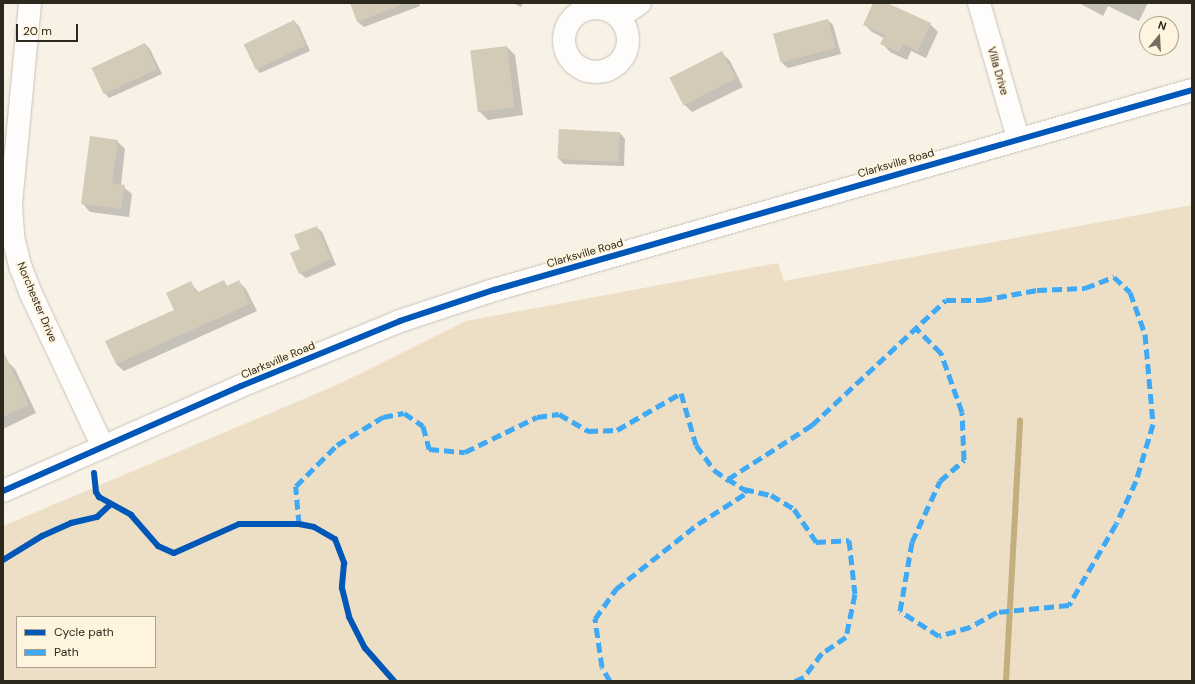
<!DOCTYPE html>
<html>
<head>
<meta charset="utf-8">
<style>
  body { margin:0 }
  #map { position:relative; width:1195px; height:684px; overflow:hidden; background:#f7f1e6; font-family:"DM Sans",sans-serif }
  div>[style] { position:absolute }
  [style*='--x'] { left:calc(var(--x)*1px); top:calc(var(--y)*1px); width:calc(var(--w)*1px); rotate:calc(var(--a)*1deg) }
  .green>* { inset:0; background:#ecdfc5 }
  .shadow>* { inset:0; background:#0003 }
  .stream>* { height:6px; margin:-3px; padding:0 3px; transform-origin:3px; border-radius:3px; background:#c5ae7e }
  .building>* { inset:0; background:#d3cab8; transform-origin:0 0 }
  .roads { filter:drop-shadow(0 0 1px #c8c3b9) drop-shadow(0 0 1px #c8c3b9) }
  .minor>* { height:22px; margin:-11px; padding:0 11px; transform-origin:11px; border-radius:11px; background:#fefdfb }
  .minor>.ring { margin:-11px; padding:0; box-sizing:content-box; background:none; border:22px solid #fefdfb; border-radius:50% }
  .quiet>* { height:5px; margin-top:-2.5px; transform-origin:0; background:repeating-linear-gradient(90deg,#3fa9f5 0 10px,transparent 0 15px) }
  .cycleway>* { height:6px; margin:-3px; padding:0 3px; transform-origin:3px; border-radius:3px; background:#0057b8 }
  span { translate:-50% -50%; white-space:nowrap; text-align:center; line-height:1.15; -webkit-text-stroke:3.5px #fff4de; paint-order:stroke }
  .street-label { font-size:11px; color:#2d281e }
  .frame { position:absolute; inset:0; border:4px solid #2d281e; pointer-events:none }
  .legend { position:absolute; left:16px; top:616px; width:140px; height:52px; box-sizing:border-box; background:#fff4de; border:1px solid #aba291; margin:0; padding:5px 7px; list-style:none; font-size:12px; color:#2d281e }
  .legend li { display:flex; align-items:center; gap:8px; height:20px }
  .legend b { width:20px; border:1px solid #aba291 }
  .north { position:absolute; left:1139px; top:16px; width:40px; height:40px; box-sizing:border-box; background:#fff4de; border:1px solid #aba291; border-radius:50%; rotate:18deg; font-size:11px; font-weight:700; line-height:16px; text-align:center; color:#2d281e }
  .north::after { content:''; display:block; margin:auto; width:14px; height:18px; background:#746e64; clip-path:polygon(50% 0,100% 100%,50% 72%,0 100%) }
  .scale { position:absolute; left:16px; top:24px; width:62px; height:18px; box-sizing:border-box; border:2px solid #2d281e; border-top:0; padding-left:5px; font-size:12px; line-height:14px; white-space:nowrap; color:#2d281e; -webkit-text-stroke:3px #fff4de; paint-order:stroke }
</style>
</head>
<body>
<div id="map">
  <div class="green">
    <i style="clip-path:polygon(evenodd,1192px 205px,1192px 681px,3px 681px,3px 526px,339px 384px,466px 321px,778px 263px,784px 281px,1192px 205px,17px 617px,155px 617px,155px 667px,17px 667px,17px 617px)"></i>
  </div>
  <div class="shadow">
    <i style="clip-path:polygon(351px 3px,419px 3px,420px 6px,364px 27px,358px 22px)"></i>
    <i style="clip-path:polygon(513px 3px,523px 3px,521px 7px)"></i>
    <i style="clip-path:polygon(875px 3px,885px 3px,930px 24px,938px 32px,926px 58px,911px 51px,907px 60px,890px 52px,882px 43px,884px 38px,872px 32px,864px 24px)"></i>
    <i style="clip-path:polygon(1079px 3px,1148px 3px,1139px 21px,1108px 6px,1103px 16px)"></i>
    <i style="clip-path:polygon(828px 20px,833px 25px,841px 54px,788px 68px,782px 63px)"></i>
    <i style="clip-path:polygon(294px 21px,299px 26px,310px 51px,260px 73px,255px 67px)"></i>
    <i style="clip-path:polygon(145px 44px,150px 49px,162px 74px,109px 98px,104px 92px)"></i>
    <i style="clip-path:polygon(507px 47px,515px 55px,523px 115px,488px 120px,480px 112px)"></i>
    <i style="clip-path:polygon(722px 53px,730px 61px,743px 87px,692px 112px,684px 104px)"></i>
    <i style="clip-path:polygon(620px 133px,625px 139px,624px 166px,564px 164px,558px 158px)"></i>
    <i style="clip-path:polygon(117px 141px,125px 149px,121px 185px,132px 194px,129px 217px,90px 212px,82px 203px)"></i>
    <i style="clip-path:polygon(316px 227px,322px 232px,336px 265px,306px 278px,300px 273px,301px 249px)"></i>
    <i style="clip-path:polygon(190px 282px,199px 293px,224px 282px,228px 287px,239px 282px,246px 289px,257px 311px,124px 371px,116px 364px,175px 310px)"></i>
    <i style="clip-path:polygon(7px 361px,15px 369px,36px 413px,3px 429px,3px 363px)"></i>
  </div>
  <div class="stream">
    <i style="--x:1006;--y:681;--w:261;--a:-86.9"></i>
  </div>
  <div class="building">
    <i style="clip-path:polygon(350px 3px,404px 3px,404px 4px,357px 22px)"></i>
    <i style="clip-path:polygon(873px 3px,887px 3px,931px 23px,918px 51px,903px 44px,899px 52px,880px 44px,885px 35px,863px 25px)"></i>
    <i style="left:828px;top:19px;width:30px;height:57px;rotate:75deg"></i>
    <i style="left:294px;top:20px;width:28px;height:56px;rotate:64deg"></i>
    <i style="left:145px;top:43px;width:29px;height:59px;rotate:65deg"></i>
    <i style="left:507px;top:46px;width:62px;height:37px;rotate:83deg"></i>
    <i style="left:722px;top:51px;width:31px;height:59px;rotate:63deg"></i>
    <i style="left:559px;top:129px;width:61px;height:30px;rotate:3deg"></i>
    <i style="clip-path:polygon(90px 136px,118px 140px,112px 183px,125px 185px,121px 209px,81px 204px)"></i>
    <i style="clip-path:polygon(317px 226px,331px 259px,299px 274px,290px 253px,300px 249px,294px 235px)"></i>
    <i style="clip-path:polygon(224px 280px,227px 286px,239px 280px,250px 304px,116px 364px,105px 341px,174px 310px,166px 293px,191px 281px,196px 293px)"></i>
    <i style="clip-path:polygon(3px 351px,29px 405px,3px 417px)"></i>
  </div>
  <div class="roads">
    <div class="minor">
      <i style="--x:30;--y:3;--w:203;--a:95.4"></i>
      <i style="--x:11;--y:205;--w:32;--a:86"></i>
      <i style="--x:13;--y:237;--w:32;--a:76"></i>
      <i style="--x:21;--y:268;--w:30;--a:69"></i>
      <i style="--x:32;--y:296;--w:167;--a:64.8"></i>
      <i style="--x:979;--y:3;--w:141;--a:73.9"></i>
      <i class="ring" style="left:564px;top:8px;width:42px;height:42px"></i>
      <i style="--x:620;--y:17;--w:24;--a:-35"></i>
      <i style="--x:3;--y:491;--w:260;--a:-23.8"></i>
      <i style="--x:241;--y:386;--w:172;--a:-22.2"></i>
      <i style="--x:400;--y:321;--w:99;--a:-18.3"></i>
      <i style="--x:494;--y:290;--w:726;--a:-15.99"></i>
    </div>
  </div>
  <div class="quiet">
    <i style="--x:744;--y:489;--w:28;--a:13"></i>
    <i style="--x:771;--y:495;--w:27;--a:31"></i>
    <i style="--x:794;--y:509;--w:40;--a:56"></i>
    <i style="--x:816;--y:542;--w:33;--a:-3"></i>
    <i style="--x:849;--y:540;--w:54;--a:83.7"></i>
    <i style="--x:855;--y:594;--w:44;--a:101.8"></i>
    <i style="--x:846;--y:637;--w:29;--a:146"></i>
    <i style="--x:822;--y:653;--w:30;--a:127"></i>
    <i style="--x:804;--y:677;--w:10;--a:156"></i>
    <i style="--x:299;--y:524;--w:38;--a:-95"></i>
    <i style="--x:296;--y:486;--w:58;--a:-45"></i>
    <i style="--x:337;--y:445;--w:54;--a:-31.3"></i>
    <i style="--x:383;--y:417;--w:21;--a:-11"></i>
    <i style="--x:404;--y:413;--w:23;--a:34"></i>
    <i style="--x:423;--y:426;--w:24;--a:75"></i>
    <i style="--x:429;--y:449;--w:36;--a:5"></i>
    <i style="--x:465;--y:452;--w:80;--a:-25.9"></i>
    <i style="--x:537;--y:417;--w:22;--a:-8"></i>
    <i style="--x:559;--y:414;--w:34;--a:30"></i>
    <i style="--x:588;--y:431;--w:29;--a:-2"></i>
    <i style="--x:617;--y:430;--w:74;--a:-30"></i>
    <i style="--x:681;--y:393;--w:54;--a:73.9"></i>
    <i style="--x:696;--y:445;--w:31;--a:54"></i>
    <i style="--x:714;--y:470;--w:19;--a:35"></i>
    <i style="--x:610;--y:681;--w:16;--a:-120"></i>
    <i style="--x:602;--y:667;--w:49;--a:-98.3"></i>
    <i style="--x:595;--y:619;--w:37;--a:-55"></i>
    <i style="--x:616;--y:589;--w:105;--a:-38.4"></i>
    <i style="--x:698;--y:524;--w:59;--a:-32.6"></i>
    <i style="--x:748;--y:492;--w:24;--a:-147"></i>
    <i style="--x:728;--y:479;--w:100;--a:-32.7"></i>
    <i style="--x:812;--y:425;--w:183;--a:-43"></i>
    <i style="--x:946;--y:300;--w:36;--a:0"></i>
    <i style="--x:982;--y:300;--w:56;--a:-10.3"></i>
    <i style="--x:1037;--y:290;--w:48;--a:-2.4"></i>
    <i style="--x:1085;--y:288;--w:31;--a:-21"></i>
    <i style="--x:1114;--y:277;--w:22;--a:43"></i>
    <i style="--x:1130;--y:292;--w:45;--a:70.3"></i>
    <i style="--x:1145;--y:334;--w:90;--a:84.9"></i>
    <i style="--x:1153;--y:424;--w:59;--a:106.6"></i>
    <i style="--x:1136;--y:481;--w:47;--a:114.9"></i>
    <i style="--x:1116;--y:524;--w:94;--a:120.1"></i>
    <i style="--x:1069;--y:605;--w:72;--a:174.4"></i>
    <i style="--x:997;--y:612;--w:31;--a:151"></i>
    <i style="--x:970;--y:627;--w:32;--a:164"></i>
    <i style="--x:939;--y:636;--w:46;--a:-147.3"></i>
    <i style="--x:900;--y:611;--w:70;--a:-80.1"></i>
    <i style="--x:912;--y:542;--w:67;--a:-65.3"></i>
    <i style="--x:940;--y:481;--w:32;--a:-41"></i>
    <i style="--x:964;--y:460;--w:48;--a:-92.4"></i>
    <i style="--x:962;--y:412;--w:63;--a:-109.6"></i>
    <i style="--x:941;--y:353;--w:35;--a:-135"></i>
  </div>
  <div class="cycleway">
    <i style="--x:94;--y:473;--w:19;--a:84"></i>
    <i style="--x:96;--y:492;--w:6;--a:59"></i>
    <i style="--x:99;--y:497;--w:37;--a:29"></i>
    <i style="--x:131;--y:515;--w:41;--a:48.9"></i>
    <i style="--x:158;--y:546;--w:17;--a:24"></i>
    <i style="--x:174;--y:553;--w:71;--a:-24"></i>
    <i style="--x:239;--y:524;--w:60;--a:0"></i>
    <i style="--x:299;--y:524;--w:15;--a:11"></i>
    <i style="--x:314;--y:527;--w:24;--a:30"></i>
    <i style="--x:335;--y:539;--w:26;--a:69"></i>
    <i style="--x:344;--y:563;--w:25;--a:95"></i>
    <i style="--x:342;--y:588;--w:30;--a:76"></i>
    <i style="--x:349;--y:617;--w:35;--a:63"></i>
    <i style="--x:365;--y:648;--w:44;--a:48.7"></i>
    <i style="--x:3;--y:491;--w:260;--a:-23.8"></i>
    <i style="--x:241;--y:386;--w:172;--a:-22.2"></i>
    <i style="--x:400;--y:321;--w:99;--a:-18.3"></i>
    <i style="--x:494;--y:290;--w:726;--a:-15.99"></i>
    <i style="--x:3;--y:560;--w:46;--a:-31.6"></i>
    <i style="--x:42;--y:536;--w:32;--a:-24"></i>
    <i style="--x:71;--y:523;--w:27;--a:-13"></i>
    <i style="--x:97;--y:517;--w:19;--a:-43"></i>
  </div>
  <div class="street-label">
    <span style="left:998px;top:71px;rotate:74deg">Villa Drive</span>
    <span style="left:896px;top:163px;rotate:-16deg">Clarksville Road</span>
    <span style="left:585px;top:253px;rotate:-16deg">Clarksville Road</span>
    <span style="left:37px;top:302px;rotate:67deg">Norchester Drive</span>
    <span style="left:278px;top:360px;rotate:-23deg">Clarksville Road</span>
  </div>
  <div class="frame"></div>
  <ul class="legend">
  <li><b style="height:5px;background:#0057b8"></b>Cycle path</li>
  <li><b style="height:5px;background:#3fa9f5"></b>Path</li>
  </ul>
  <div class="north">N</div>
  <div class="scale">20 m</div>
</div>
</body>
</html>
